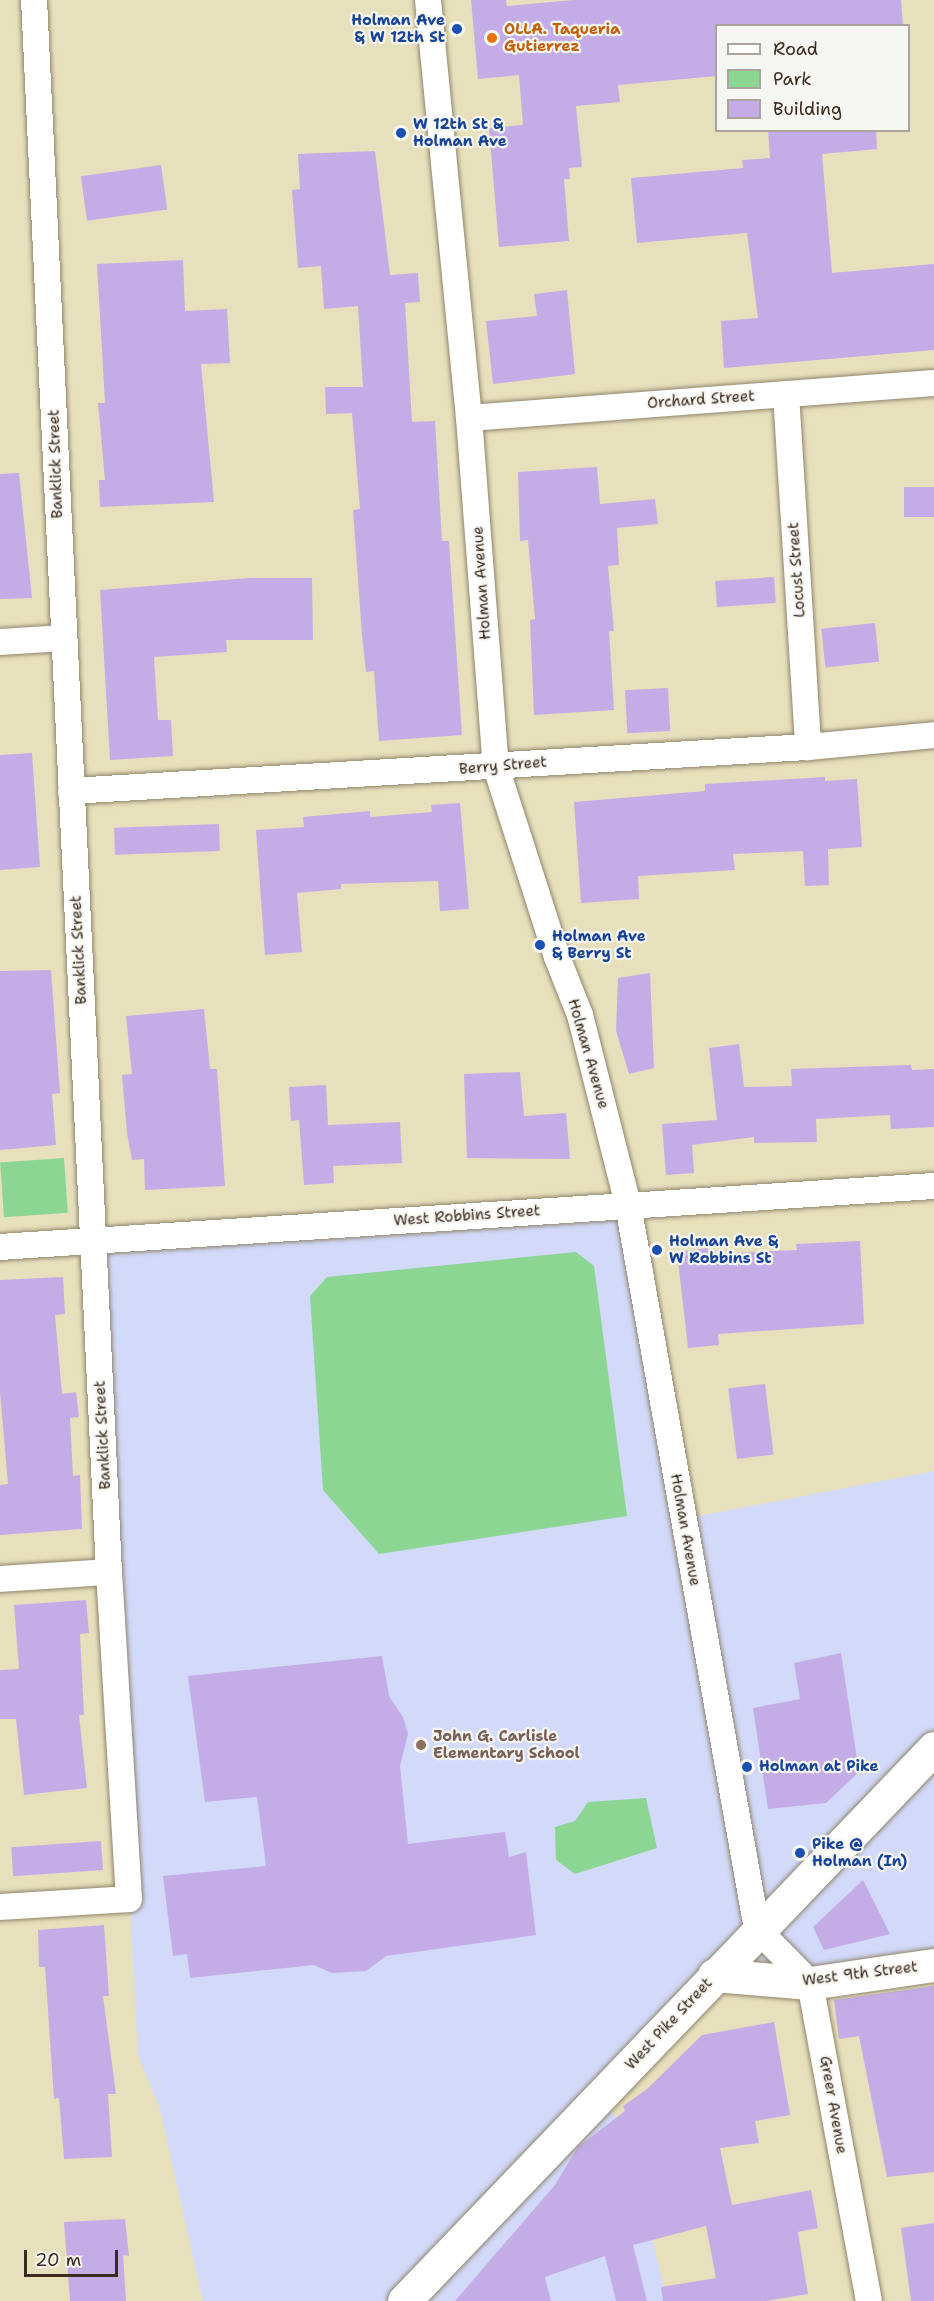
<!DOCTYPE html>
<html>
<head>
<meta charset="utf-8">
<style>
  body { margin:0 }
  #map { position:relative; width:934px; height:2301px; overflow:hidden; background:#e7e0bc; font-family:"Shantell Sans",sans-serif }
  div>[style] { position:absolute }
  [style*='--x'] { left:calc(var(--x)*1px); top:calc(var(--y)*1px); width:calc(var(--w)*1px); rotate:calc(var(--a)*1deg) }
  .built>* { inset:0; background:#d2d9f9 }
  .green>* { inset:0; background:#8bd693; transform-origin:0 0 }
  .building>* { inset:0; background:#c4ade6; transform-origin:0 0 }
  .roads { filter:drop-shadow(0 0 2px #91856d) drop-shadow(0 0 2px #91856d) }
  .street>* { height:26px; margin:-13px; padding:0 13px; transform-origin:13px; border-radius:13px; background:#fff }
  .secondary>* { height:33px; margin:-16.5px; padding:0 16.5px; transform-origin:16.5px; border-radius:16.5px; background:#fff }
  .primary>* { height:33px; margin:-16.5px; padding:0 16.5px; transform-origin:16.5px; border-radius:16.5px; background:#fff }
  .dots>* { width:16px; height:16px; translate:-50% -50%; box-sizing:border-box; border:3px solid #f6f6f2; border-radius:50% }
  span { translate:-50% -50%; white-space:nowrap; text-align:center; line-height:1.15; -webkit-text-stroke:4.5px #f6f6f2; paint-order:stroke }
  .transit-label { font-size:15px; color:#164399; font-weight:700 }
  .right { translate:-100% -50%; text-align:right }
  .left { translate:0 -50%; text-align:left }
  .food-label { font-size:15px; color:#c56008; font-weight:700 }
  .street-label { font-size:15px; color:#3b2a1e }
  .education-label { font-size:15px; color:#785e54; font-weight:700 }
  .legend { position:absolute; left:715px; top:24px; width:195px; height:108px; box-sizing:border-box; background:#f6f6f2; border:2px solid #aba49d; margin:0; padding:8px 10px; list-style:none; font-size:18px; color:#3b2a1e }
  .legend li { display:flex; align-items:center; gap:12px; height:30px }
  .legend b { width:30px; border:2px solid #aba49d }
  .scale { position:absolute; left:24px; top:2250px; width:94px; height:27px; box-sizing:border-box; border:3px solid #3b2a1e; border-top:0; padding-left:8px; font-size:18px; line-height:21px; white-space:nowrap; color:#3b2a1e; -webkit-text-stroke:4px #f6f6f2; paint-order:stroke }
</style>
</head>
<body>
<div id="map">
  <div class="built">
    <i style="clip-path:polygon(628px 1205px,683px 1519px,934px 1471px,934px 1965px,714px 1975px,601px 2096px,627px 2133px,667px 2301px,203px 2301px,160px 2109px,138px 2055px,94px 1240px)"></i>
  </div>
  <div class="green">
    <i style="left:64px;top:1158px;width:55px;height:64px;rotate:86deg"></i>
    <i style="clip-path:polygon(576px 1252px,594px 1266px,627px 1516px,379px 1554px,323px 1490px,310px 1296px,327px 1277px)"></i>
    <i style="clip-path:polygon(646px 1798px,657px 1848px,575px 1874px,556px 1860px,555px 1827px,575px 1821px,588px 1802px)"></i>
  </div>
  <div class="building">
    <i style="clip-path:polygon(471px 0,506px 0,507px 6px,573px 0,901px 0,903px 26px,717px 26px,717px 76px,618px 85px,620px 102px,576px 106px,582px 167px,569px 168px,570px 179px,564px 179px,569px 241px,499px 247px,489px 128px,523px 125px,519px 75px,478px 79px)"></i>
    <i style="clip-path:polygon(768px 130px,876px 130px,877px 149px,822px 154px,832px 273px,934px 264px,934px 350px,724px 368px,721px 321px,758px 318px,747px 233px,637px 243px,631px 178px,743px 168px,742px 160px,770px 158px)"></i>
    <i style="clip-path:polygon(375px 151px,390px 275px,418px 273px,420px 302px,405px 303px,412px 422px,435px 421px,442px 541px,449px 541px,462px 735px,379px 741px,374px 671px,366px 672px,362px 635px,353px 510px,360px 509px,352px 413px,326px 414px,325px 387px,363px 387px,358px 306px,324px 309px,321px 266px,298px 268px,292px 190px,300px 189px,298px 154px)"></i>
    <i style="left:161px;top:165px;width:45px;height:81px;rotate:82deg"></i>
    <i style="clip-path:polygon(183px 260px,185px 311px,227px 309px,230px 363px,201px 364px,214px 502px,100px 507px,99px 480px,105px 480px,98px 403px,105px 403px,97px 264px)"></i>
    <i style="clip-path:polygon(567px 290px,575px 374px,493px 384px,486px 321px,537px 316px,534px 294px)"></i>
    <i style="clip-path:polygon(597px 467px,600px 504px,655px 499px,658px 524px,617px 528px,619px 565px,608px 566px,614px 631px,609px 631px,614px 710px,534px 715px,530px 620px,535px 619px,528px 540px,520px 541px,518px 472px)"></i>
    <i style="clip-path:polygon(19px 473px,32px 598px,0 599px,0 474px)"></i>
    <i style="left:934px;top:487px;width:30px;height:30px;rotate:90deg"></i>
    <i style="left:774px;top:577px;width:26px;height:59px;rotate:86deg"></i>
    <i style="clip-path:polygon(249px 578px,312px 578px,313px 640px,226px 640px,227px 652px,154px 657px,158px 720px,171px 720px,173px 756px,110px 760px,100px 590px)"></i>
    <i style="left:875px;top:623px;width:39px;height:54px;rotate:84deg"></i>
    <i style="left:668px;top:688px;width:43px;height:43px;rotate:87deg"></i>
    <i style="clip-path:polygon(32px 753px,40px 867px,0 870px,0 755px)"></i>
    <i style="clip-path:polygon(825px 777px,825px 781px,857px 779px,862px 847px,828px 849px,829px 885px,805px 886px,803px 851px,733px 854px,735px 870px,638px 876px,639px 899px,581px 903px,574px 802px,705px 791px,705px 784px)"></i>
    <i style="clip-path:polygon(460px 803px,469px 909px,440px 911px,438px 881px,341px 884px,341px 889px,297px 893px,302px 952px,265px 955px,256px 830px,304px 827px,303px 817px,370px 811px,370px 817px,432px 812px,431px 805px)"></i>
    <i style="left:219px;top:824px;width:27px;height:105px;rotate:88deg"></i>
    <i style="clip-path:polygon(51px 970px,60px 1093px,52px 1094px,56px 1145px,0 1150px,0 971px)"></i>
    <i style="clip-path:polygon(650px 973px,654px 1068px,629px 1074px,616px 1031px,618px 978px)"></i>
    <i style="clip-path:polygon(204px 1009px,210px 1069px,217px 1069px,225px 1186px,145px 1190px,144px 1159px,132px 1160px,127px 1133px,122px 1075px,132px 1074px,126px 1016px)"></i>
    <i style="clip-path:polygon(739px 1044px,744px 1087px,792px 1086px,791px 1069px,911px 1065px,912px 1070px,934px 1069px,934px 1127px,891px 1129px,890px 1115px,816px 1119px,817px 1142px,754px 1143px,754px 1137px,692px 1145px,694px 1173px,666px 1175px,662px 1124px,717px 1120px,709px 1048px)"></i>
    <i style="clip-path:polygon(520px 1072px,524px 1116px,566px 1113px,570px 1159px,467px 1158px,464px 1074px)"></i>
    <i style="clip-path:polygon(326px 1085px,328px 1125px,400px 1122px,402px 1163px,333px 1166px,334px 1183px,304px 1185px,299px 1120px,291px 1121px,289px 1087px)"></i>
    <i style="clip-path:polygon(860px 1241px,864px 1324px,718px 1334px,719px 1345px,688px 1348px,677px 1252px,708px 1248px,708px 1254px,797px 1250px,796px 1244px)"></i>
    <i style="clip-path:polygon(63px 1277px,65px 1314px,55px 1315px,62px 1394px,76px 1392px,79px 1417px,70px 1418px,73px 1476px,80px 1475px,82px 1529px,0 1535px,0 1485px,8px 1484px,0 1392px,0 1280px)"></i>
    <i style="left:765px;top:1384px;width:71px;height:37px;rotate:83deg"></i>
    <i style="clip-path:polygon(86px 1600px,89px 1633px,80px 1634px,84px 1715px,79px 1715px,87px 1788px,24px 1795px,16px 1719px,0 1719px,0 1670px,19px 1669px,14px 1605px)"></i>
    <i style="clip-path:polygon(841px 1653px,859px 1772px,826px 1803px,768px 1809px,753px 1708px,800px 1699px,794px 1663px)"></i>
    <i style="clip-path:polygon(382px 1656px,389px 1696px,403px 1717px,408px 1734px,400px 1766px,408px 1844px,505px 1832px,509px 1857px,526px 1852px,536px 1935px,386px 1956px,366px 1971px,332px 1973px,314px 1965px,190px 1978px,187px 1954px,173px 1956px,163px 1876px,266px 1866px,257px 1797px,205px 1802px,188px 1676px)"></i>
    <i style="left:101px;top:1841px;width:29px;height:90px;rotate:86deg"></i>
    <i style="clip-path:polygon(863px 1880px,890px 1934px,824px 1950px,813px 1927px)"></i>
    <i style="clip-path:polygon(104px 1925px,109px 1996px,103px 1996px,116px 2094px,108px 2094px,112px 2157px,64px 2159px,59px 2098px,54px 2099px,45px 1967px,39px 1967px,38px 1930px)"></i>
    <i style="clip-path:polygon(934px 1986px,934px 2172px,887px 2177px,859px 2036px,839px 2039px,834px 2000px)"></i>
    <i style="clip-path:polygon(774px 2022px,790px 2115px,755px 2121px,759px 2143px,720px 2148px,732px 2205px,811px 2190px,818px 2228px,798px 2232px,808px 2294px,766px 2301px,663px 2301px,661px 2287px,716px 2278px,706px 2226px,633px 2245px,647px 2301px,616px 2301px,605px 2256px,545px 2277px,551px 2301px,455px 2301px,554px 2186px,578px 2147px,625px 2111px,623px 2106px,647px 2089px,702px 2035px)"></i>
    <i style="clip-path:polygon(125px 2219px,129px 2256px,123px 2255px,126px 2301px,70px 2301px,64px 2222px)"></i>
    <i style="clip-path:polygon(934px 2223px,934px 2301px,911px 2301px,901px 2228px)"></i>
  </div>
  <div class="roads">
    <div class="street">
      <i style="--x:428;--y:0;--w:420;--a:84.4"></i>
      <i style="--x:469;--y:418;--w:350;--a:85.6"></i>
      <i style="--x:496;--y:767;--w:200;--a:72.2"></i>
      <i style="--x:557;--y:957;--w:62;--a:68.4"></i>
      <i style="--x:580;--y:1015;--w:196;--a:75.8"></i>
      <i style="--x:628;--y:1205;--w:735;--a:79.9"></i>
      <i style="--x:757;--y:1929;--w:76;--a:45.5"></i>
      <i style="--x:810;--y:1983;--w:323;--a:79.5"></i>
      <i style="--x:786;--y:394;--w:354;--a:86.4"></i>
      <i style="--x:469;--y:418;--w:466;--a:-4.3"></i>
      <i style="--x:0;--y:642;--w:63;--a:-3.6"></i>
      <i style="--x:71;--y:791;--w:738;--a:-3.42"></i>
      <i style="--x:808;--y:747;--w:127;--a:-5.4"></i>
      <i style="--x:0;--y:1247;--w:936;--a:-3.74"></i>
      <i style="--x:0;--y:1579;--w:109;--a:-3.7"></i>
      <i style="--x:0;--y:1907;--w:129;--a:-3.5"></i>
      <i style="--x:129;--y:1899;--w:328;--a:-93.5"></i>
      <i style="--x:109;--y:1572;--w:1574;--a:-92.73"></i>
    </div>
    <div class="secondary">
      <i style="--x:714;--y:1975;--w:96;--a:4.8"></i>
      <i style="--x:810;--y:1983;--w:125;--a:-8.3"></i>
    </div>
    <div class="primary">
      <i style="--x:404;--y:2301;--w:766;--a:-46.22"></i>
    </div>
  </div>
  <div class="dots">
    <i style="left:457px;top:29px;background:#1a4fb4"></i>
    <i style="left:492px;top:38px;background:#e8710a"></i>
    <i style="left:401px;top:133px;background:#1a4fb4"></i>
    <i style="left:540px;top:945px;background:#1a4fb4"></i>
    <i style="left:657px;top:1250px;background:#1a4fb4"></i>
    <i style="left:421px;top:1745px;background:#8d6e63"></i>
    <i style="left:747px;top:1767px;background:#1a4fb4"></i>
    <i style="left:800px;top:1853px;background:#1a4fb4"></i>
  </div>
  <div class="transit-label">
    <span class="right" style="left:445px;top:29px">Holman Ave<br>&amp; W 12th St</span>
    <span class="left" style="left:413px;top:133px">W 12th St &amp;<br>Holman Ave</span>
    <span class="left" style="left:552px;top:945px">Holman Ave<br>&amp; Berry St</span>
    <span class="left" style="left:669px;top:1250px">Holman Ave &amp;<br>W Robbins St</span>
    <span class="left" style="left:759px;top:1767px">Holman at Pike</span>
    <span class="left" style="left:812px;top:1853px">Pike @<br>Holman (In)</span>
  </div>
  <div class="food-label">
    <span class="left" style="left:504px;top:38px">OLLA. Taqueria<br>Gutierrez</span>
  </div>
  <div class="street-label">
    <span style="left:701px;top:400px;rotate:-4deg">Orchard Street</span>
    <span style="left:56px;top:464px;rotate:-92deg">Banklick Street</span>
    <span style="left:797px;top:570px;rotate:-94deg">Locust Street</span>
    <span style="left:482px;top:583px;rotate:-94deg">Holman Avenue</span>
    <span style="left:503px;top:766px;rotate:-5deg">Berry Street</span>
    <span style="left:79px;top:950px;rotate:-93deg">Banklick Street</span>
    <span style="left:588px;top:1054px;rotate:74deg">Holman Avenue</span>
    <span style="left:467px;top:1216px;rotate:-4deg">West Robbins Street</span>
    <span style="left:103px;top:1435px;rotate:-93deg">Banklick Street</span>
    <span style="left:685px;top:1530px;rotate:80deg">Holman Avenue</span>
    <span style="left:860px;top:1974px;rotate:-7deg">West 9th Street</span>
    <span style="left:669px;top:2024px;rotate:-47deg">West Pike Street</span>
    <span style="left:833px;top:2105px;rotate:80deg">Greer Avenue</span>
  </div>
  <div class="education-label">
    <span class="left" style="left:433px;top:1745px">John G. Carlisle<br>Elementary School</span>
  </div>
  <ul class="legend">
  <li><b style="height:8px;background:#fff"></b>Road</li>
  <li><b style="height:16px;background:#8bd693"></b>Park</li>
  <li><b style="height:16px;background:#c4ade6"></b>Building</li>
  </ul>
  <div class="scale">20 m</div>
</div>
</body>
</html>
